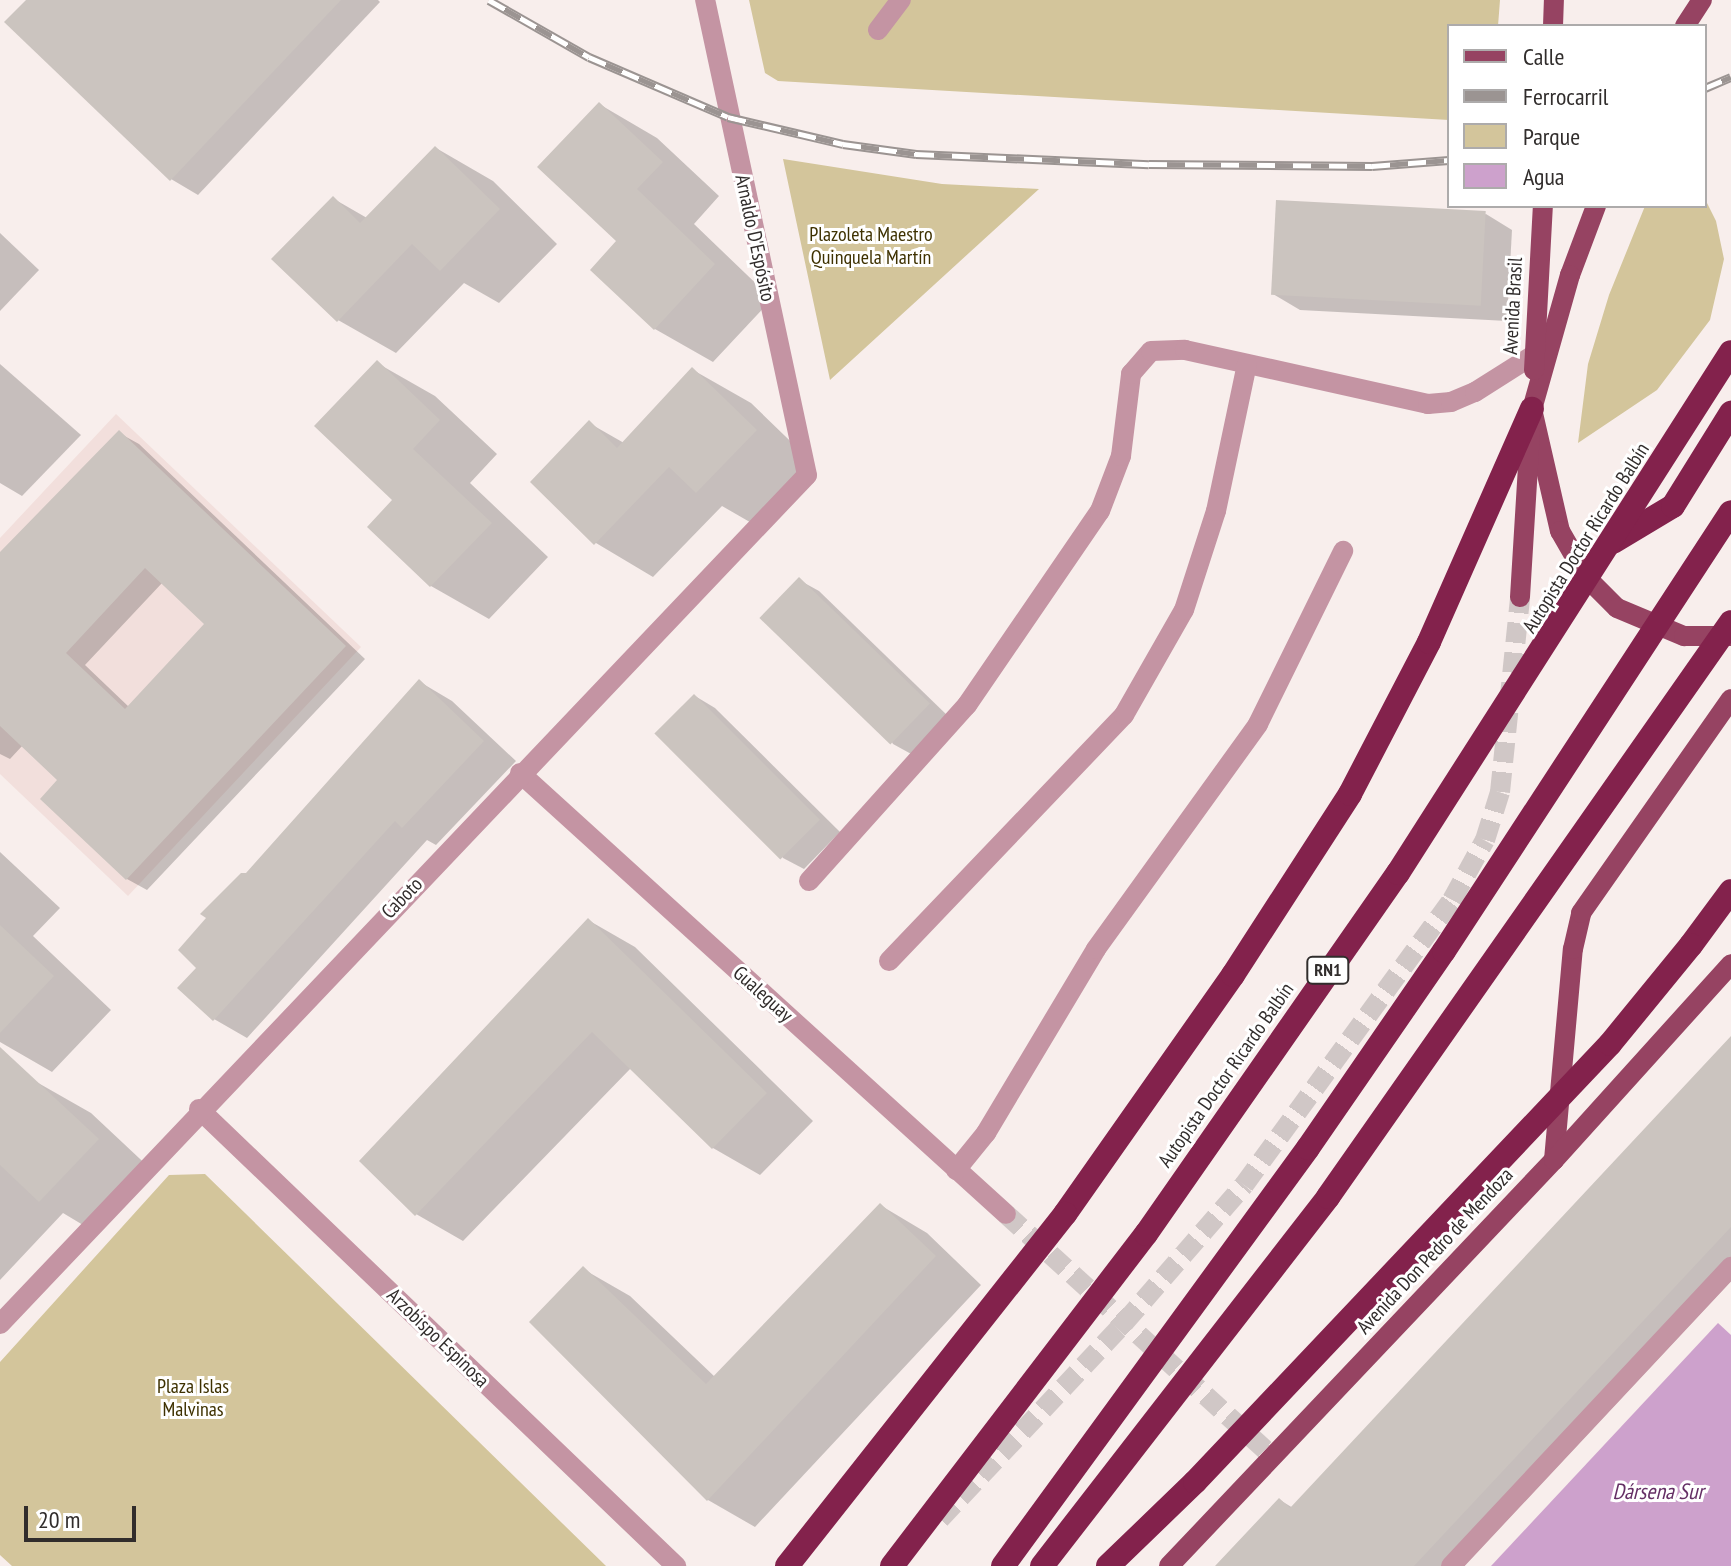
<!DOCTYPE html>
<html>
<head>
<meta charset="utf-8">
<style>
  body { margin:0 }
  #map { position:relative; width:1731px; height:1566px; overflow:hidden; background:#f8eeec; font-family:"PT Sans Narrow",sans-serif }
  div>[style] { position:absolute }
  [style*='--x'] { left:calc(var(--x)*1px); top:calc(var(--y)*1px); width:calc(var(--w)*1px); rotate:calc(var(--a)*1deg) }
  .built>* { inset:0; background:#f2dfdc }
  .green>* { inset:0; background:#d3c59b }
  .water>* { inset:0; background:#cda1cc }
  .shadow>* { inset:0; background:#0003 }
  .building>* { inset:0; background:#cbc4bf; transform-origin:0 0 }
  .minor-tunnel>* { height:20px; margin-top:-10px; transform-origin:0; background:repeating-linear-gradient(90deg,#d0c7c6 0 20px,transparent 0 30px) }
  .major-tunnel>* { height:20px; margin-top:-10px; transform-origin:0; background:repeating-linear-gradient(90deg,#d0c7c6 0 20px,transparent 0 30px) }
  .minor>* { height:20px; margin:-10px; padding:0 10px; transform-origin:10px; border-radius:10px; background:#c494a3 }
  .major>* { height:20px; margin:-10px; padding:0 10px; transform-origin:10px; border-radius:10px; background:#964362 }
  .highway>* { height:24px; margin:-12px; padding:0 12px; transform-origin:12px; border-radius:12px; background:#83224c }
  .rail>* { height:9px; margin-top:-4.5px; transform-origin:0; background:repeating-linear-gradient(90deg,#fff 0 18px,#9b9492 0 36px); box-sizing:border-box; border-block:2px solid #9b9492 }
  .highway-bridge>* { height:24px; margin:-12px; padding:0 12px; transform-origin:12px; border-radius:12px; background:#83224c }
  span { translate:-50% -50%; white-space:nowrap; text-align:center; line-height:1.15; -webkit-text-stroke:6px #fff; paint-order:stroke }
  .shield-label span { padding:2px 6px; background:#fff; border:2px solid; border-radius:6px; -webkit-text-stroke-width:0 }
  .shield-label { font-size:18px; color:#312d2c; font-weight:700 }
  .park-label { font-size:20px; color:#3e3101 }
  .street-label { font-size:20px; color:#312d2c }
  .water-label { font-size:22px; color:#652f65; font-style:italic }
  .legend { position:absolute; left:1447px; top:24px; width:260px; height:184px; box-sizing:border-box; background:#fff; border:2px solid #adabab; margin:0; padding:10px 14px; list-style:none; font-size:24px; color:#312d2c }
  .legend li { display:flex; align-items:center; gap:16px; height:40px }
  .legend b { width:40px; border:2px solid #adabab }
  .scale { position:absolute; left:24px; top:1506px; width:112px; height:36px; box-sizing:border-box; border:4px solid #312d2c; border-top:0; padding-left:10px; font-size:24px; line-height:28px; white-space:nowrap; color:#312d2c; -webkit-text-stroke:6px #fff; paint-order:stroke }
</style>
</head>
<body>
<div id="map">
  <div class="built">
    <i style="clip-path:polygon(116px 414px,361px 647px,128px 896px,0 774px,0 538px)"></i>
  </div>
  <div class="green">
    <i style="clip-path:polygon(749px 0,1500px 0,1498px 26px,1449px 26px,1449px 120px,778px 81px,765px 73px)"></i>
    <i style="clip-path:polygon(783px 159px,942px 184px,1039px 189px,830px 380px)"></i>
    <i style="clip-path:polygon(1705px 199px,1716px 221px,1724px 259px,1710px 320px,1657px 390px,1578px 443px,1588px 364px,1609px 295px,1645px 206px,1705px 206px)"></i>
    <i style="clip-path:polygon(205px 1174px,475px 1438px,606px 1566px,12px 1566px,0 1555px,0 1362px,169px 1175px)"></i>
  </div>
  <div class="water">
    <i style="clip-path:polygon(1718px 1323px,1731px 1335px,1731px 1566px,1491px 1566px)"></i>
  </div>
  <div class="shadow">
    <i style="clip-path:polygon(28px 0,378px 0,380px 2px,198px 195px,171px 179px)"></i>
    <i style="clip-path:polygon(599px 104px,657px 138px,719px 196px,694px 224px,772px 299px,713px 362px,655px 329px,619px 241px)"></i>
    <i style="clip-path:polygon(436px 148px,493px 181px,557px 244px,499px 303px,464px 283px,396px 353px,338px 320px,334px 199px,367px 218px)"></i>
    <i style="clip-path:polygon(1486px 214px,1512px 230px,1507px 321px,1300px 310px,1273px 294px)"></i>
    <i style="clip-path:polygon(0 233px,39px 270px,0 311px)"></i>
    <i style="clip-path:polygon(377px 363px,435px 396px,497px 454px,470px 483px,548px 557px,489px 619px,431px 586px)"></i>
    <i style="clip-path:polygon(0 364px,81px 435px,22px 496px,0 483px)"></i>
    <i style="clip-path:polygon(693px 370px,751px 403px,814px 464px,755px 525px,722px 506px,653px 577px,596px 543px,589px 423px,624px 443px)"></i>
    <i style="clip-path:polygon(evenodd,119px 433px,139px 444px,365px 659px,147px 890px,127px 879px,60px 780px,23px 745px,10px 759px,0 754px,0 559px,119px 433px,163px 582px,207px 624px,129px 707px,85px 665px,163px 582px)"></i>
    <i style="clip-path:polygon(799px 580px,819px 591px,949px 717px,913px 755px,893px 744px)"></i>
    <i style="clip-path:polygon(420px 682px,452px 701px,516px 761px,436px 845px,427px 840px,247px 1038px,214px 1019px,199px 968px,247px 875px)"></i>
    <i style="clip-path:polygon(695px 696px,715px 708px,840px 832px,804px 869px,783px 858px)"></i>
    <i style="clip-path:polygon(0 852px,60px 908px,33px 936px,111px 1010px,52px 1072px,0 1042px)"></i>
    <i style="clip-path:polygon(588px 920px,635px 947px,813px 1121px,760px 1175px,713px 1148px,631px 1068px,463px 1241px,416px 1214px)"></i>
    <i style="clip-path:polygon(1731px 1039px,1731px 1281px,1464px 1566px,1218px 1566px,1280px 1500px,1293px 1508px)"></i>
    <i style="clip-path:polygon(33px 1080px,91px 1113px,155px 1173px,98px 1234px,63px 1213px,0 1280px,0 1115px)"></i>
    <i style="clip-path:polygon(880px 1205px,927px 1233px,981px 1285px,755px 1527px,708px 1500px,532px 1322px,583px 1269px,630px 1296px,715px 1377px)"></i>
  </div>
  <div class="building">
    <i style="clip-path:polygon(26px 0,341px 0,170px 181px,4px 22px)"></i>
    <i style="clip-path:polygon(599px 102px,663px 162px,637px 189px,715px 264px,654px 330px,590px 270px,616px 241px,537px 167px)"></i>
    <i style="clip-path:polygon(435px 146px,500px 209px,440px 271px,412px 244px,337px 322px,271px 259px,333px 196px,360px 223px)"></i>
    <i style="left:1276px;top:200px;width:210px;height:95px;rotate:3deg"></i>
    <i style="clip-path:polygon(377px 360px,440px 420px,413px 449px,492px 523px,430px 587px,367px 527px,392px 500px,314px 426px)"></i>
    <i style="clip-path:polygon(692px 367px,757px 430px,696px 493px,669px 467px,594px 545px,530px 482px,589px 420px,617px 448px)"></i>
    <i style="clip-path:polygon(evenodd,119px 430px,346px 646px,126px 880px,40px 799px,57px 780px,0 726px,0 552px,119px 430px,145px 568px,204px 624px,125px 709px,66px 653px,145px 568px)"></i>
    <i style="left:799px;top:577px;width:182px;height:57px;rotate:44deg"></i>
    <i style="clip-path:polygon(419px 679px,484px 741px,402px 828px,395px 821px,213px 1021px,177px 988px,196px 968px,178px 950px,206px 918px,200px 914px,241px 873px,246px 873px)"></i>
    <i style="left:694px;top:694px;width:178px;height:56px;rotate:45deg"></i>
    <i style="clip-path:polygon(588px 918px,767px 1093px,712px 1149px,592px 1032px,415px 1216px,359px 1161px)"></i>
    <i style="clip-path:polygon(0 925px,54px 976px,0 1033px)"></i>
    <i style="clip-path:polygon(1731px 1036px,1731px 1227px,1414px 1566px,1215px 1566px,1279px 1498px,1290px 1508px)"></i>
    <i style="clip-path:polygon(0 1047px,99px 1139px,39px 1202px,0 1165px)"></i>
    <i style="clip-path:polygon(880px 1203px,936px 1256px,707px 1501px,529px 1322px,583px 1266px,706px 1384px)"></i>
  </div>
  <div class="minor-tunnel">
    <i style="--x:1006;--y:1214;--w:361;--a:42.3"></i>
  </div>
  <div class="major-tunnel">
    <i style="--x:940;--y:1519;--w:269;--a:-46.8"></i>
    <i style="--x:1124;--y:1323;--w:183;--a:-49"></i>
    <i style="--x:1244;--y:1185;--w:353;--a:-53.9"></i>
    <i style="--x:1452;--y:900;--w:68;--a:-61.2"></i>
    <i style="--x:1485;--y:840;--w:50;--a:-72.6"></i>
    <i style="--x:1500;--y:792;--w:196;--a:-84.1"></i>
  </div>
  <div class="minor">
    <i style="--x:878;--y:30;--w:38;--a:-53"></i>
    <i style="--x:520;--y:773;--w:656;--a:42.22"></i>
    <i style="--x:809;--y:881;--w:237;--a:-48.1"></i>
    <i style="--x:967;--y:705;--w:235;--a:-55.6"></i>
    <i style="--x:1100;--y:511;--w:59;--a:-69.1"></i>
    <i style="--x:1121;--y:456;--w:83;--a:-83"></i>
    <i style="--x:1131;--y:374;--w:30;--a:-49"></i>
    <i style="--x:1151;--y:351;--w:34;--a:-2"></i>
    <i style="--x:1185;--y:350;--w:249;--a:12.5"></i>
    <i style="--x:1428;--y:404;--w:23;--a:-5"></i>
    <i style="--x:1451;--y:402;--w:26;--a:-23"></i>
    <i style="--x:1475;--y:392;--w:71;--a:-32.3"></i>
    <i style="--x:889;--y:961;--w:340;--a:-46.3"></i>
    <i style="--x:1124;--y:715;--w:121;--a:-60.3"></i>
    <i style="--x:1184;--y:610;--w:104;--a:-72.1"></i>
    <i style="--x:1216;--y:511;--w:150;--a:-78.1"></i>
    <i style="--x:199;--y:1109;--w:661;--a:43.77"></i>
    <i style="--x:956;--y:1170;--w:48;--a:-51"></i>
    <i style="--x:986;--y:1133;--w:214;--a:-59.1"></i>
    <i style="--x:1096;--y:949;--w:277;--a:-54.2"></i>
    <i style="--x:1258;--y:724;--w:193;--a:-63.8"></i>
    <i style="--x:0;--y:1324;--w:1171;--a:-46.45"></i>
    <i style="--x:807;--y:475;--w:486;--a:-102.1"></i>
    <i style="--x:1451;--y:1566;--w:410;--a:-46.9"></i>
  </div>
  <div class="major">
    <i style="--x:1553;--y:26;--w:26;--a:-88"></i>
    <i style="--x:1685;--y:26;--w:31;--a:-57"></i>
    <i style="--x:1596;--y:206;--w:74;--a:110.6"></i>
    <i style="--x:1570;--y:275;--w:139;--a:105.8"></i>
    <i style="--x:1532;--y:409;--w:125;--a:77.1"></i>
    <i style="--x:1560;--y:531;--w:54;--a:60.1"></i>
    <i style="--x:1587;--y:578;--w:42;--a:45"></i>
    <i style="--x:1617;--y:608;--w:73;--a:22.7"></i>
    <i style="--x:1684;--y:636;--w:47;--a:0"></i>
    <i style="--x:1534;--y:370;--w:164;--a:-86.9"></i>
    <i style="--x:1520;--y:597;--w:163;--a:-86.5"></i>
    <i style="--x:1554;--y:1160;--w:212;--a:-84.9"></i>
    <i style="--x:1573;--y:949;--w:37;--a:-77"></i>
    <i style="--x:1581;--y:913;--w:261;--a:-55"></i>
    <i style="--x:1169;--y:1566;--w:560;--a:-46.52"></i>
    <i style="--x:1554;--y:1160;--w:264;--a:-47.9"></i>
  </div>
  <div class="highway">
    <i style="--x:1613;--y:542;--w:70;--a:-31"></i>
    <i style="--x:1673;--y:506;--w:110;--a:-58.1"></i>
    <i style="--x:1691;--y:945;--w:67;--a:-53.5"></i>
    <i style="--x:1065;--y:1214;--w:292;--a:-54.9"></i>
    <i style="--x:1233;--y:975;--w:216;--a:-57.1"></i>
    <i style="--x:1350;--y:794;--w:171;--a:-62.5"></i>
    <i style="--x:1429;--y:642;--w:255;--a:-66.2"></i>
  </div>
  <div class="rail">
    <i style="--x:489;--y:0;--w:115;--a:29.7"></i>
    <i style="--x:589;--y:57;--w:151;--a:23.3"></i>
    <i style="--x:728;--y:117;--w:118;--a:13.2"></i>
    <i style="--x:843;--y:144;--w:74;--a:7.8"></i>
    <i style="--x:916;--y:154;--w:233;--a:2.5"></i>
    <i style="--x:1149;--y:164;--w:223;--a:0.5"></i>
    <i style="--x:1372;--y:166;--w:77;--a:-4.5"></i>
    <i style="--x:1705;--y:88;--w:28;--a:-23"></i>
  </div>
  <div class="highway-bridge">
    <i style="--x:787;--y:1566;--w:449;--a:-51.7"></i>
    <i style="--x:892;--y:1566;--w:418;--a:-52.6"></i>
    <i style="--x:1146;--y:1234;--w:440;--a:-55.1"></i>
    <i style="--x:1398;--y:873;--w:618;--a:-57.42"></i>
    <i style="--x:1003;--y:1566;--w:517;--a:-53.88"></i>
    <i style="--x:1308;--y:1148;--w:239;--a:-55.4"></i>
    <i style="--x:1444;--y:951;--w:524;--a:-56.83"></i>
    <i style="--x:1042;--y:1566;--w:467;--a:-52.2"></i>
    <i style="--x:1328;--y:1197;--w:702;--a:-54.97"></i>
    <i style="--x:1108;--y:1566;--w:121;--a:-44"></i>
    <i style="--x:1195;--y:1482;--w:603;--a:-46.54"></i>
    <i style="--x:1610;--y:1044;--w:128;--a:-50.7"></i>
  </div>
  <div class="shield-label">
    <span style="left:1328px;top:970px">RN1</span>
  </div>
  <div class="park-label">
    <span style="left:871px;top:246px">Plazoleta Maestro<br>Quinquela Martín</span>
    <span style="left:193px;top:1398px">Plaza Islas<br>Malvinas</span>
  </div>
  <div class="street-label">
    <span style="left:755px;top:238px;rotate:78deg">Arnaldo D'Espósito</span>
    <span style="left:1513px;top:306px;rotate:-87deg">Avenida Brasil</span>
    <span style="left:1586px;top:538px;rotate:-58deg">Autopista Doctor Ricardo Balbín</span>
    <span style="left:402px;top:898px;rotate:-46deg">Caboto</span>
    <span style="left:763px;top:994px;rotate:42deg">Gualeguay</span>
    <span style="left:1226px;top:1075px;rotate:-55deg">Autopista Doctor Ricardo Balbín</span>
    <span style="left:1435px;top:1251px;rotate:-47deg">Avenida Don Pedro de Mendoza</span>
    <span style="left:438px;top:1338px;rotate:44deg">Arzobispo Espinosa</span>
  </div>
  <div class="water-label">
    <span style="left:1658px;top:1492px">Dársena Sur</span>
  </div>
  <ul class="legend">
  <li><b style="height:10px;background:#964362"></b>Calle</li>
  <li><b style="height:10px;background:#9b9492"></b>Ferrocarril</li>
  <li><b style="height:22px;background:#d3c59b"></b>Parque</li>
  <li><b style="height:22px;background:#cda1cc"></b>Agua</li>
  </ul>
  <div class="scale">20 m</div>
</div>
</body>
</html>
